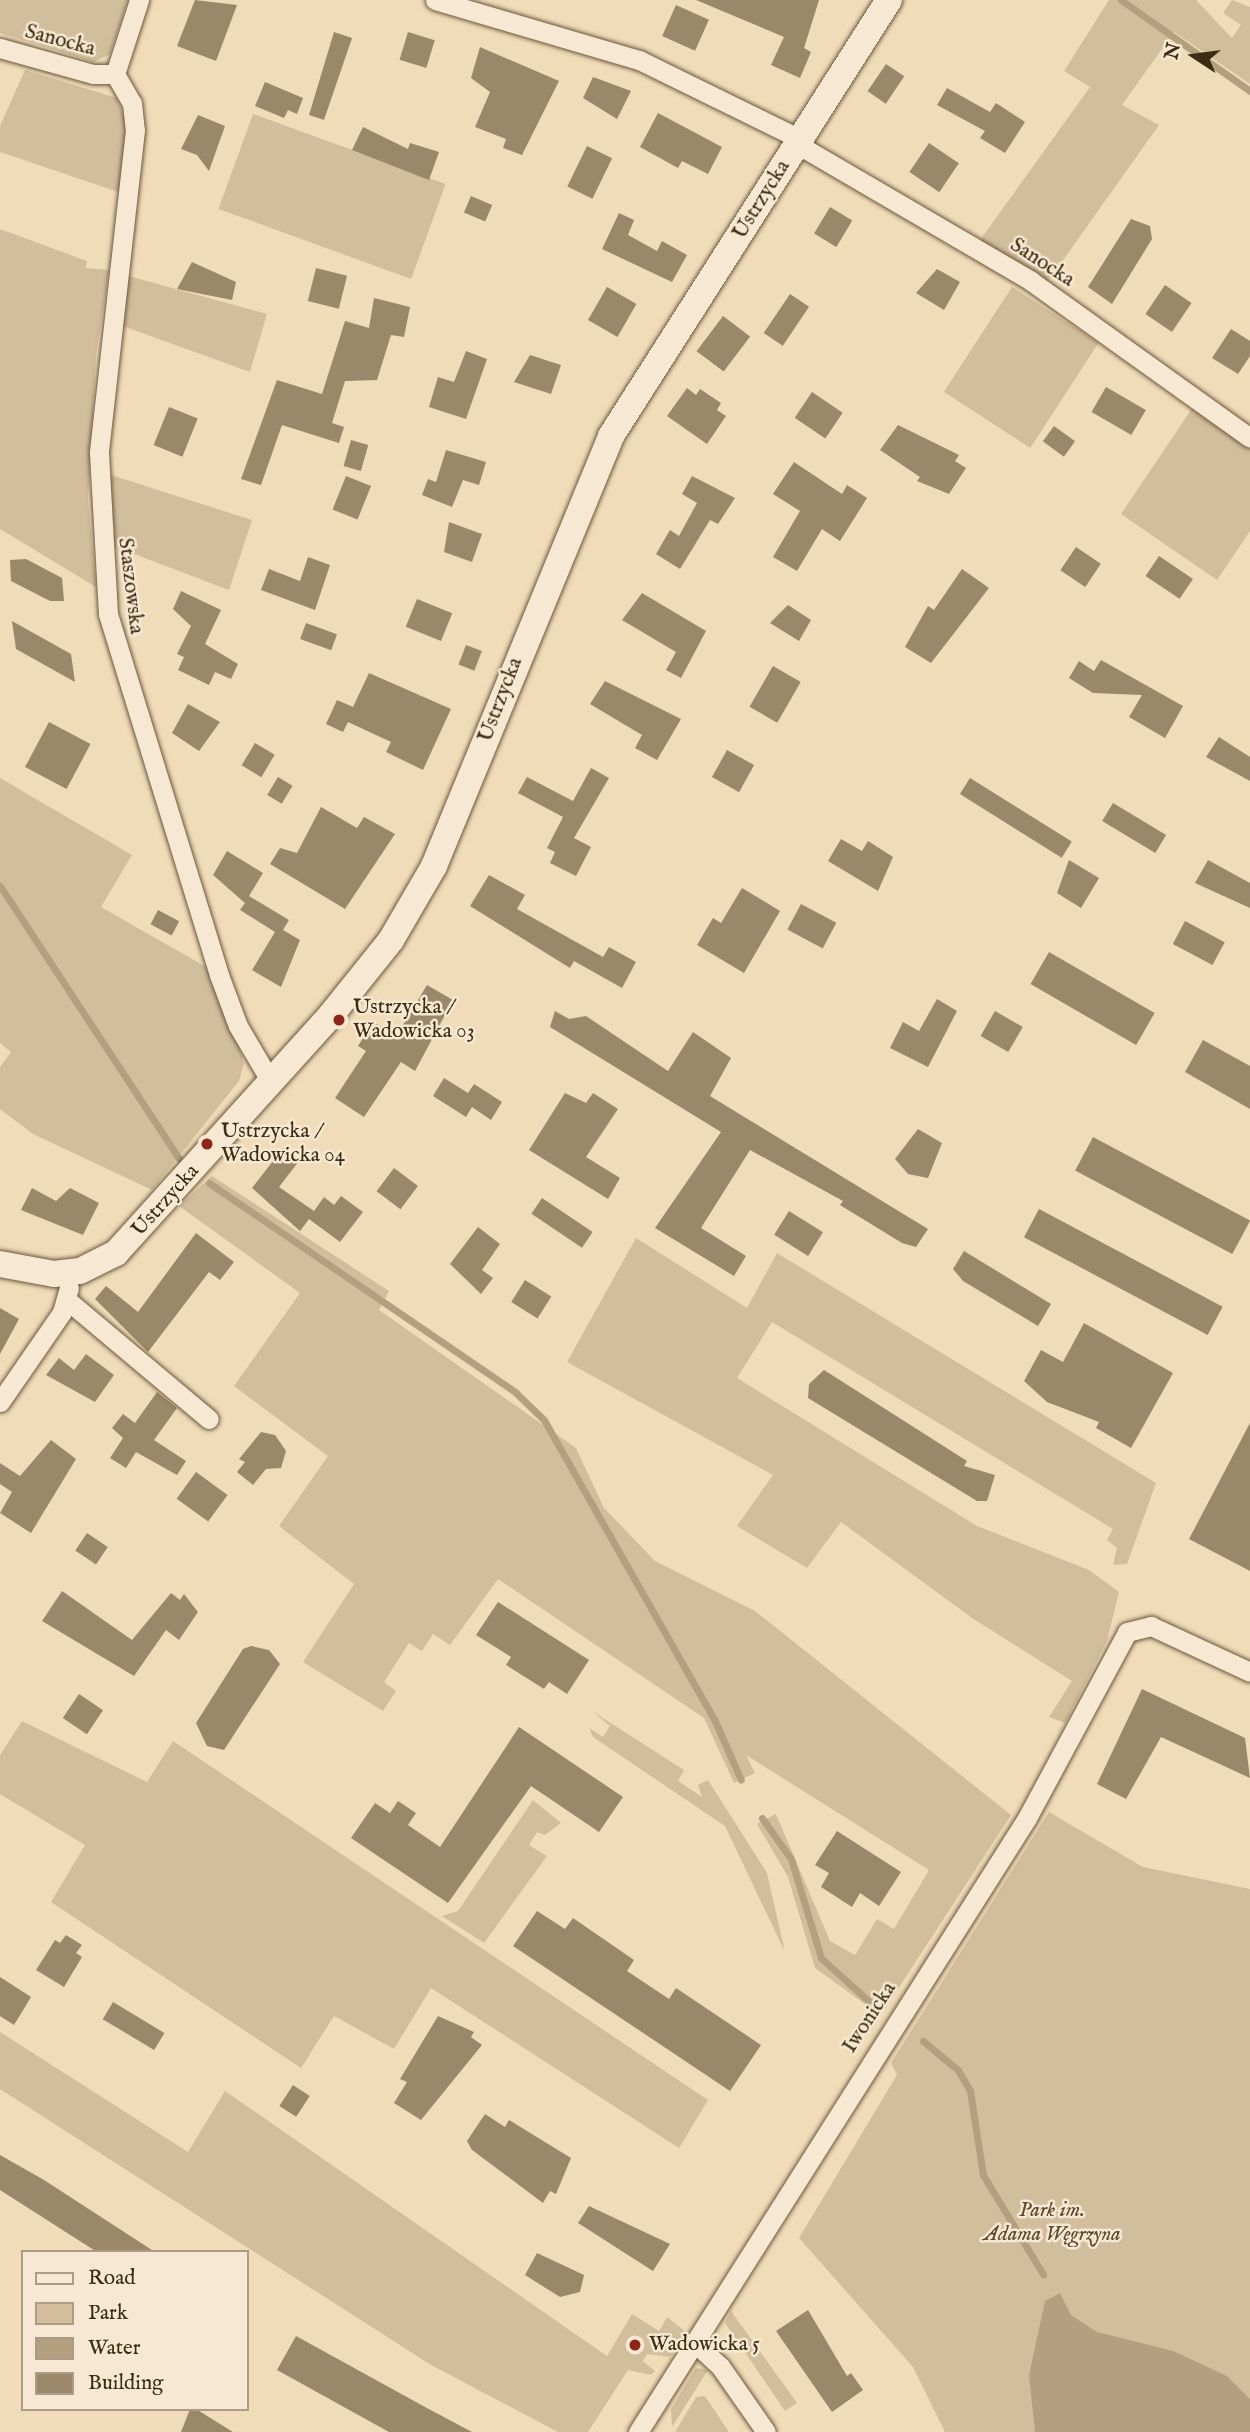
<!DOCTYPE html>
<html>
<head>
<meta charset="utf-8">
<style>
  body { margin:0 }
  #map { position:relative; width:1250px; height:2432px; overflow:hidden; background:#f1dcb9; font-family:"IM FELL English",serif }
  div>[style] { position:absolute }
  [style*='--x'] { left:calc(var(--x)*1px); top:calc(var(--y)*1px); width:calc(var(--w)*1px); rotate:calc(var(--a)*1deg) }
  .green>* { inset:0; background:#d2be9d; transform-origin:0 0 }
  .water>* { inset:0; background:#b4a080 }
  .stream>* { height:7px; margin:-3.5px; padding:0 3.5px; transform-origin:3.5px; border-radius:3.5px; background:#b4a080 }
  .building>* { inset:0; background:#9b8769; transform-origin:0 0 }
  .roads { filter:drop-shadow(0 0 2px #6a573c) drop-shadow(0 0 2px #6a573c) }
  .street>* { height:19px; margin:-9.5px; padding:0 9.5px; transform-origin:9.5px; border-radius:9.5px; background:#f6e8d2 }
  .secondary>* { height:26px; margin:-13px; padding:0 13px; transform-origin:13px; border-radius:13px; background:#f6e8d2 }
  .dots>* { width:19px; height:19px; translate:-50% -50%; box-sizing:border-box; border:4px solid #f6e8d2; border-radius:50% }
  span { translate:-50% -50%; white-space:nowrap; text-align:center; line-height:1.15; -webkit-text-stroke:5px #f6e8d2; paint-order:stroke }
  .street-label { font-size:21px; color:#3d2b12 }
  .poi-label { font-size:21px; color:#3d2b12 }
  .left { translate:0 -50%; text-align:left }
  .park-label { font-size:21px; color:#5b482e; font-style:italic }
  .legend { position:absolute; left:21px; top:2250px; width:228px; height:161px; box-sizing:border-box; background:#f6e8d2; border:2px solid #ac9c85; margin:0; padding:9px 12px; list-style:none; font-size:21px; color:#3d2b12 }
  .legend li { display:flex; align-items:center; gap:14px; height:35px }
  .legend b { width:35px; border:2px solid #ac9c85 }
  .north { position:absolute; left:1159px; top:21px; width:70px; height:70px; -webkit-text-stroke:5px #f6e8d2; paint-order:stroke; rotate:283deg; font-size:19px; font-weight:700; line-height:28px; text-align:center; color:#3d2b12 }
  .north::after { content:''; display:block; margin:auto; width:24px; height:32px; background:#3d2b12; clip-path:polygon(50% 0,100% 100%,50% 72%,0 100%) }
</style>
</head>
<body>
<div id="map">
  <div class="green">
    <i style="clip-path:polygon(0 0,128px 0,110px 54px,94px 62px,0 33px)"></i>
    <i style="clip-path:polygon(1109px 0,1196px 0,1232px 38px,1241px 25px,1223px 13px,1232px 0,1250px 7px,1250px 84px,1174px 32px,1122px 105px,1159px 125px,1044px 287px,978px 243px,1090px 87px,1064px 71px)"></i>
    <i style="clip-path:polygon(25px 70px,117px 98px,126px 122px,121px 193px,0 152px,0 126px)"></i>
    <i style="left:253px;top:114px;width:205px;height:101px;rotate:20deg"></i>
    <i style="clip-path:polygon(0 229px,87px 261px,86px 268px,109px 270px,96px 355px,88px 500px,96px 587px,0 529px)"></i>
    <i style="clip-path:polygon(125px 275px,267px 314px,250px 372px,120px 325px)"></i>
    <i style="left:1012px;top:287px;width:103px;height:125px;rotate:33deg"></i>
    <i style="clip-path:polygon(1193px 407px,1250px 446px,1250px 531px,1217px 580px,1121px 514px)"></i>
    <i style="clip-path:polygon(108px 474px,252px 520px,229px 590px,113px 546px)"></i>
    <i style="clip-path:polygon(0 778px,132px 855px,101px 907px,215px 972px,244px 1063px,239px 1081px,152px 1190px,33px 1134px,0 1109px,0 1067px,11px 1052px,0 1043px)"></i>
    <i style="clip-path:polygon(212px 1176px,389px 1291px,379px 1310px,576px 1448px,604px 1508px,655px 1561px,755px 1611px,1011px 1815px,885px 2009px,876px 2012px,815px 1968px,788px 1877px,757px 1824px,776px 1814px,830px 1941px,855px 1955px,877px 1919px,894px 1929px,929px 1870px,746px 1755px,755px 1773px,734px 1783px,704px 1718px,498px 1579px,450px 1645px,433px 1634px,422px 1651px,409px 1643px,384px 1682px,396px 1691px,383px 1711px,303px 1662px,354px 1584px,279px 1526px,328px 1456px,234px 1386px,300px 1293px,179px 1206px)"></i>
    <i style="clip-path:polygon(636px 1238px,747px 1308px,777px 1253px,1156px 1483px,1127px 1564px,1113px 1565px,1117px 1548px,1107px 1540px,1113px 1529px,772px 1322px,737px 1378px,977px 1526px,1089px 1570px,1119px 1592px,1107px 1641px,1065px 1723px,1049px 1717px,1072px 1681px,972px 1618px,841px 1522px,807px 1568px,737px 1526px,773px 1475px,567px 1362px)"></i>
    <i style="clip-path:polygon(592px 1711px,684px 1770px,678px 1781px,702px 1797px,698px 1785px,708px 1780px,767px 1873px,785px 1952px,725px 1826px,593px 1737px,589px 1728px,603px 1737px,610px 1726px)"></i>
    <i style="clip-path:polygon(22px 1721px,147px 1782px,173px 1741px,708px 2100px,679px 2148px,431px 1988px,394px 2049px,334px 2016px,301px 2068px,51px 1902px,85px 1845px,0 1794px,0 1755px)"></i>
    <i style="clip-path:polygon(533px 1800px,561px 1823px,545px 1835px,537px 1832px,529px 1845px,547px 1856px,484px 1943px,442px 1916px,458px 1911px)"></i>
    <i style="clip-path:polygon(1049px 1812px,1143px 1867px,1250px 1889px,1250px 2432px,945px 2432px,913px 2367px,799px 2238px,897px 2075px,891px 2063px)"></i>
    <i style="clip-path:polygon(0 2032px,188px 2152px,225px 2091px,607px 2356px,632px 2314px,659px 2331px,667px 2317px,686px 2332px,670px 2357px,647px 2354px,643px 2361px,655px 2371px,651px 2375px,628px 2370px,588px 2432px,558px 2432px,431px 2365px,0 2089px)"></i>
    <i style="clip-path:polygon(731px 2311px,797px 2403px,785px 2411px,725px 2323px)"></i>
    <i style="clip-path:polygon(696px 2368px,708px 2370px,672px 2427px,671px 2409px)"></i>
    <i style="clip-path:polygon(705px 2396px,729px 2432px,675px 2432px,696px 2397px)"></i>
  </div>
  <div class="water">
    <i style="clip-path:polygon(1060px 2293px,1071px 2315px,1097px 2332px,1173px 2351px,1227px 2376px,1250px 2399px,1250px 2432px,1035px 2432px,1029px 2375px,1045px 2301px)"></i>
  </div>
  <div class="stream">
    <i style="--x:1121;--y:0;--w:158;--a:35.2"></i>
    <i style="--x:0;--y:886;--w:326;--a:56.7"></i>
    <i style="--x:209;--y:1183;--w:371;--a:34.3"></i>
    <i style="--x:515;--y:1392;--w:40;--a:44"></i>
    <i style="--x:544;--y:1420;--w:346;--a:60.4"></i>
    <i style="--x:715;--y:1721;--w:64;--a:66.2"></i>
    <i style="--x:762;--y:1818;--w:50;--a:54.7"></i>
    <i style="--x:791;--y:1859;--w:103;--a:73.1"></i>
    <i style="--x:821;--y:1958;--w:70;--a:42.1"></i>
    <i style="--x:923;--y:2041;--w:45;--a:39.6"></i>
    <i style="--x:958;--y:2070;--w:24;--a:60"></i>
    <i style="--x:970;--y:2091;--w:85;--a:81.2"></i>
    <i style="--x:983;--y:2175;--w:116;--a:58.8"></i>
  </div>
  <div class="building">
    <i style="clip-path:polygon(195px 0,237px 5px,216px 61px,177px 46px)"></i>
    <i style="clip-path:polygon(696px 0,819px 0,804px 48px,811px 52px,800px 78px,771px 65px,784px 37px)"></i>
    <i style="left:676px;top:5px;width:36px;height:34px;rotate:24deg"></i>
    <i style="clip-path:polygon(334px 32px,352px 38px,324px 120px,309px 115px)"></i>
    <i style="left:408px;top:32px;width:28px;height:29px;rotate:17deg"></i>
    <i style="clip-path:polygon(480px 47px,559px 81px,522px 155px,503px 148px,506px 139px,475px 127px,490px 92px,471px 78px)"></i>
    <i style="left:886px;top:64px;width:22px;height:33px;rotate:34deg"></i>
    <i style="clip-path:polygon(593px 77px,631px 91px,617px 119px,583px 98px)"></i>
    <i style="clip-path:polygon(265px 82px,303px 98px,297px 114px,288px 110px,284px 118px,255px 106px)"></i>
    <i style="clip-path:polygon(947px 88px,990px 112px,996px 103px,1025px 122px,1005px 153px,980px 138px,985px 131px,937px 105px)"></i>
    <i style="clip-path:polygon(658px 113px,722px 147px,708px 174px,682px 161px,678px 168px,640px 147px)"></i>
    <i style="clip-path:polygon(198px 115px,225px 126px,209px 171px,197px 155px,181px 149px)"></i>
    <i style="clip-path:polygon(363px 127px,408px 149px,410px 143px,439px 152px,429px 180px,352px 150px)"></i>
    <i style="left:929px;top:143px;width:36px;height:35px;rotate:34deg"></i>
    <i style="left:587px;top:146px;width:28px;height:45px;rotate:26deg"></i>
    <i style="left:471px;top:196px;width:23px;height:18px;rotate:23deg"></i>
    <i style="left:830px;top:207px;width:26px;height:31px;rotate:31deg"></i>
    <i style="clip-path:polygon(619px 213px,634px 220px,628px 235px,657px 251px,662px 241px,687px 255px,672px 282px,602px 249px)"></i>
    <i style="clip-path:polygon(1131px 219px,1150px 226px,1152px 239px,1112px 304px,1088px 287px)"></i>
    <i style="clip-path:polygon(192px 262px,236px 282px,232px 300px,177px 289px)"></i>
    <i style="left:316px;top:268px;width:32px;height:34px;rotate:14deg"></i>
    <i style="clip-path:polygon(937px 269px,960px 282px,944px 310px,916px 293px)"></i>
    <i style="left:1165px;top:285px;width:32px;height:35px;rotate:34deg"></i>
    <i style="left:607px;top:287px;width:34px;height:38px;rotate:30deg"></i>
    <i style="left:790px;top:294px;width:23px;height:47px;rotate:34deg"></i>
    <i style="clip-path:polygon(374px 298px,410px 307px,404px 337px,391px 335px,377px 380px,345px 381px,332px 423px,344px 427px,339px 443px,282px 425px,261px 485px,241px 479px,277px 380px,322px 394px,345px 321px,369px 328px)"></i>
    <i style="left:723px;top:316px;width:34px;height:44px;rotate:37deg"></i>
    <i style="clip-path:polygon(1231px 329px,1250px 341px,1250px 356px,1238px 374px,1212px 358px)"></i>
    <i style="clip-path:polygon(466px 351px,487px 359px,466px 419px,429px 407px,438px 377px,454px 382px)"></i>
    <i style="clip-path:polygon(530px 355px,561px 365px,551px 394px,514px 382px)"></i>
    <i style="left:1106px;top:387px;width:46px;height:29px;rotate:30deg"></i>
    <i style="clip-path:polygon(687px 388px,696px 395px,700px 389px,721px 403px,717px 410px,726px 416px,707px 444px,667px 416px)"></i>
    <i style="left:812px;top:392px;width:37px;height:31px;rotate:34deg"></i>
    <i style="left:169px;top:407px;width:31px;height:41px;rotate:22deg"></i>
    <i style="clip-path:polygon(898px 425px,959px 455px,955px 461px,966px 468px,949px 494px,917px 481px,920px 477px,880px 450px)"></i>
    <i style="left:1054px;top:426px;width:26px;height:19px;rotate:36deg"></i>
    <i style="left:351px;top:440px;width:18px;height:27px;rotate:16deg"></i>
    <i style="clip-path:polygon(446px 450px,486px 462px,479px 485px,463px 480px,452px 507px,422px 495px,428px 479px,436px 482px)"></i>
    <i style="clip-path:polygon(794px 462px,842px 494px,847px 485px,867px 498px,840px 541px,822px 529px,797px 571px,773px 557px,800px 511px,773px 494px)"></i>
    <i style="left:346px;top:476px;width:27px;height:36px;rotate:22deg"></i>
    <i style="clip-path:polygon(692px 476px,735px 498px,718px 524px,710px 520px,680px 569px,656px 554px,670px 530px,679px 536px,697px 503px,682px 494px)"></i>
    <i style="clip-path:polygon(449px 522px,482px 534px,472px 562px,444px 552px)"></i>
    <i style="left:1076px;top:547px;width:30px;height:28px;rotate:34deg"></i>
    <i style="left:1159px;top:556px;width:41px;height:24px;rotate:34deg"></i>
    <i style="clip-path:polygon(308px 557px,330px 565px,315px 610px,261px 590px,269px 569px,300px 581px)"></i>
    <i style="clip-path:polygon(26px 559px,62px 578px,64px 601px,50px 601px,11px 581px,10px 560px)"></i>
    <i style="clip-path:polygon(962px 569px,989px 588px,931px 663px,905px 647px,928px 606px,934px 610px)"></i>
    <i style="clip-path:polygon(181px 591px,221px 610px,205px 644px,238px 664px,231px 679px,215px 672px,209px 685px,178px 670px,184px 657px,177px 654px,191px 626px,173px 609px)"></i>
    <i style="clip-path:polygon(642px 593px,706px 631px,681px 678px,666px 670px,676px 652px,622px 620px)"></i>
    <i style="left:417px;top:599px;width:38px;height:30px;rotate:22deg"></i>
    <i style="clip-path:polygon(788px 605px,811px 620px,799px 641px,770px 623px)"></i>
    <i style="clip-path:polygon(12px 621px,71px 654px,75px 682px,16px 649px)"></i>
    <i style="left:306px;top:623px;width:33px;height:17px;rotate:20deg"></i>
    <i style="left:466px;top:645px;width:17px;height:21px;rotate:21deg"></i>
    <i style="clip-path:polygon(1101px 660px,1183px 706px,1165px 738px,1129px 717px,1142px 695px,1093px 693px,1069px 678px,1079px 661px,1094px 671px)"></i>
    <i style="left:773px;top:666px;width:32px;height:47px;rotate:30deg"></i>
    <i style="clip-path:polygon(369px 673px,451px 709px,423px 770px,386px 752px,391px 742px,348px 722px,343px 732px,326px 724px,337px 700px,353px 707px)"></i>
    <i style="clip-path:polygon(605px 681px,681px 719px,657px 760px,635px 748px,642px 735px,590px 704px)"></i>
    <i style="clip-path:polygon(188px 704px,220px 722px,199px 751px,172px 733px)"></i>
    <i style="left:49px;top:722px;width:47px;height:51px;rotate:28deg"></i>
    <i style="clip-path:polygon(1219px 737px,1250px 757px,1250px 781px,1206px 757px)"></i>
    <i style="left:255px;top:743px;width:23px;height:26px;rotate:31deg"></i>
    <i style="left:727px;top:750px;width:31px;height:31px;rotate:29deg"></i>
    <i style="clip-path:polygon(591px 768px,609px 778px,574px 838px,591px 847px,576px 876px,550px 863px,555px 852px,547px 848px,563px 817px,518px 793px,527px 777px,573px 801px)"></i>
    <i style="left:278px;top:777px;width:17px;height:21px;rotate:31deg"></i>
    <i style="left:970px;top:778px;width:120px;height:19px;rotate:32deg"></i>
    <i style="left:1113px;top:803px;width:62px;height:21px;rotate:31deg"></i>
    <i style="clip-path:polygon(321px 807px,357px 828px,364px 817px,395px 834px,345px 909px,270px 864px,280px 848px,297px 853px)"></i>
    <i style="clip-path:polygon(841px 839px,862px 851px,868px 841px,893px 857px,878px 891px,828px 861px)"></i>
    <i style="clip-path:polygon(227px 851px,263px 873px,249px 896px,289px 920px,283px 930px,300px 940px,281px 987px,252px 970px,275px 932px,240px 910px,245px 903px,213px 875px)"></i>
    <i style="clip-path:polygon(1069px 860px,1099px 878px,1081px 908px,1057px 893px)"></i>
    <i style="clip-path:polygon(1208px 860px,1250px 883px,1250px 908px,1195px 883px)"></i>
    <i style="clip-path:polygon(489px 875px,525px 895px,517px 909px,603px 957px,609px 947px,636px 962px,622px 988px,574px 961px,570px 968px,470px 906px)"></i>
    <i style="clip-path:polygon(742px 888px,780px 911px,744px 973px,697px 945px,713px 918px,721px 923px)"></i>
    <i style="left:801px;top:904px;width:40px;height:29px;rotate:28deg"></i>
    <i style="left:158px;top:910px;width:24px;height:16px;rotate:28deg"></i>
    <i style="left:1185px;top:921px;width:45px;height:26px;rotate:28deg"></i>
    <i style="left:1049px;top:952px;width:122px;height:37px;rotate:30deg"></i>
    <i style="clip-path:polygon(427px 985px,453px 1000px,415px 1071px,401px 1062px,364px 1117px,335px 1098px,366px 1051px,358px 1046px,373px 1022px,397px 1035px)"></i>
    <i style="clip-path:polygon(937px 999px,957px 1011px,928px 1067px,890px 1048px,903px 1022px,919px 1031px)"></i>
    <i style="clip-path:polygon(555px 1011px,569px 1019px,586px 1016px,668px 1071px,693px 1032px,731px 1058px,710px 1096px,928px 1229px,916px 1247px,902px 1243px,840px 1205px,843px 1201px,750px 1150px,701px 1228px,746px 1256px,734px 1276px,655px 1228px,721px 1132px,550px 1027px)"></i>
    <i style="left:995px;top:1011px;width:32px;height:29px;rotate:30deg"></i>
    <i style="clip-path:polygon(1203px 1040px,1250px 1066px,1250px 1109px,1185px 1072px)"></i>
    <i style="clip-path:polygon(444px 1078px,468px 1093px,474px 1084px,502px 1102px,491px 1120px,472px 1107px,466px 1117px,433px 1096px)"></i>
    <i style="clip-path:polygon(565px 1093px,586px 1103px,593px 1093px,618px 1109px,586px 1157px,620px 1178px,608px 1199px,529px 1150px)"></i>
    <i style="clip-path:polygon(918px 1129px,942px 1143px,928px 1178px,908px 1174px,895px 1159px)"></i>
    <i style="left:1093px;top:1137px;width:178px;height:38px;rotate:28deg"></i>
    <i style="clip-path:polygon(283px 1148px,299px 1161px,279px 1187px,314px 1211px,324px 1197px,334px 1205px,341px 1196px,363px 1212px,340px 1242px,309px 1219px,300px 1231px,252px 1188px)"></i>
    <i style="left:394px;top:1168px;width:30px;height:29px;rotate:37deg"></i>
    <i style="clip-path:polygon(32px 1188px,56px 1201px,70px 1188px,99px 1203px,83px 1235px,21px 1210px)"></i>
    <i style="left:542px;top:1198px;width:61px;height:19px;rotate:34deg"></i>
    <i style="left:1039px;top:1209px;width:208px;height:32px;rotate:28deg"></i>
    <i style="left:789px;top:1211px;width:40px;height:28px;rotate:32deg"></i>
    <i style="clip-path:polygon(478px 1227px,500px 1244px,482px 1270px,493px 1278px,481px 1294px,450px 1264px)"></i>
    <i style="clip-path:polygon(196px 1233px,234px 1262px,220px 1280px,209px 1272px,148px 1352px,95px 1299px,106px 1286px,138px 1312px)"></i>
    <i style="clip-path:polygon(964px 1251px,1051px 1304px,1038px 1326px,963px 1281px,953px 1269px)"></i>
    <i style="left:525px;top:1280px;width:31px;height:26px;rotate:32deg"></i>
    <i style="clip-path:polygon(0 1308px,19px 1319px,0 1354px)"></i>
    <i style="clip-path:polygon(1084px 1323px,1173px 1373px,1131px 1448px,1096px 1428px,1099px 1422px,1047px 1402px,1024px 1381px,1041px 1350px,1063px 1362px)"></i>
    <i style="clip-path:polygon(86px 1354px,114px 1375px,95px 1402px,46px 1375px,59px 1358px,74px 1370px)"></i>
    <i style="clip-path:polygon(824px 1370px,967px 1461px,964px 1466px,995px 1475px,987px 1501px,977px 1501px,808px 1398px,809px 1384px)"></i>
    <i style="clip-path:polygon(157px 1392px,177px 1408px,154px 1440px,186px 1461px,177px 1475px,136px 1452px,126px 1468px,110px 1458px,123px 1438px,112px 1428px,123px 1414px,135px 1423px)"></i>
    <i style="clip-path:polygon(1250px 1423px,1250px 1571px,1189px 1539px)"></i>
    <i style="clip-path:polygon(261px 1432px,275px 1435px,286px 1451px,281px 1468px,266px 1469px,253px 1485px,237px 1472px,245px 1462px,239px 1459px)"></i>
    <i style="clip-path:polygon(51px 1440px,76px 1459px,31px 1533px,0 1513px,12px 1492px,0 1484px,0 1463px,20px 1476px)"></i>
    <i style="left:196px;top:1472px;width:39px;height:33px;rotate:36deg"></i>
    <i style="left:87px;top:1533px;width:25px;height:21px;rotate:34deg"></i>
    <i style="clip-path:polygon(62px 1591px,132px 1640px,171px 1593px,180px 1600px,184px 1594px,198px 1612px,179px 1640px,166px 1630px,134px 1676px,42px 1621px)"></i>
    <i style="clip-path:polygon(498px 1602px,589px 1660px,567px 1694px,549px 1682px,544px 1689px,506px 1665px,511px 1657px,476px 1635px)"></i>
    <i style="clip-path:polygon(251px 1646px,269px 1650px,280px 1664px,224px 1750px,207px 1746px,196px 1723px,243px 1649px)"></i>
    <i style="clip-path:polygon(1142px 1689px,1245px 1738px,1250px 1778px,1161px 1737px,1126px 1799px,1097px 1784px)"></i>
    <i style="left:79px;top:1694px;width:29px;height:29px;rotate:34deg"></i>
    <i style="clip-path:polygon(519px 1727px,623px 1797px,599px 1832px,531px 1786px,448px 1903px,351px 1838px,375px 1803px,390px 1813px,398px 1801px,416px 1813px,408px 1825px,440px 1847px)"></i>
    <i style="clip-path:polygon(837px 1831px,901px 1872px,879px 1906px,860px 1893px,852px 1907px,821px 1887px,829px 1873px,815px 1865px)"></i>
    <i style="clip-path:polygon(537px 1911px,565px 1929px,573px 1918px,634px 1960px,627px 1971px,669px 1999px,676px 1988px,761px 2045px,730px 2091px,513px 1946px)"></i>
    <i style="clip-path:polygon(66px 1935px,82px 1945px,76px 1953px,82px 1957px,64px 1987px,36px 1970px,55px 1940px,60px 1943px)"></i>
    <i style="clip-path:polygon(0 1977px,31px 1997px,14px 2025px,0 2016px)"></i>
    <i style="left:113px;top:2002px;width:60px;height:20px;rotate:31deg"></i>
    <i style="clip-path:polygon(438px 2016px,474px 2032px,471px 2037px,482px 2045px,421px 2120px,394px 2103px,407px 2082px,400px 2079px)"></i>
    <i style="left:293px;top:2085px;width:20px;height:25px;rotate:33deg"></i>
    <i style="clip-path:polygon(485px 2114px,505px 2127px,509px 2120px,571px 2158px,556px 2194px,550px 2191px,543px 2203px,472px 2150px,467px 2141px)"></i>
    <i style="clip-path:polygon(0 2155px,44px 2180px,155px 2252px,97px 2252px,0 2190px)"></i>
    <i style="clip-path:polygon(589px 2206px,670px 2244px,653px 2271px,578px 2223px)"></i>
    <i style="clip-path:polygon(537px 2253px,584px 2275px,580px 2292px,560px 2297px,525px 2275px)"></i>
    <i style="clip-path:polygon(808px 2310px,847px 2376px,851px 2373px,863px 2390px,832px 2412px,776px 2331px)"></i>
    <i style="clip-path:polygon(296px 2336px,425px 2407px,472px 2432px,389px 2432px,277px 2370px)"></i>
    <i style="clip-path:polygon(190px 2409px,196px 2409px,233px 2432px,181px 2432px)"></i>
  </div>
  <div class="roads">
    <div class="street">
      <i style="--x:435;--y:0;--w:213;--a:16.4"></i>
      <i style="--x:639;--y:60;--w:179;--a:26.1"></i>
      <i style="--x:0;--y:48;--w:97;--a:15.6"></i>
      <i style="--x:93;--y:74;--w:22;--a:0"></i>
      <i style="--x:115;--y:74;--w:78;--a:-72"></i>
      <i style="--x:115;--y:74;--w:34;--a:60"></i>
      <i style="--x:132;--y:103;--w:27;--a:84"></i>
      <i style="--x:135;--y:130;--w:325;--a:96.4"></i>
      <i style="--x:99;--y:453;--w:161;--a:86.8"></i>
      <i style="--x:108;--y:614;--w:378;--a:72.9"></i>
      <i style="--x:219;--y:975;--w:54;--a:69.6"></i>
      <i style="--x:238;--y:1026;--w:65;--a:59.5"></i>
      <i style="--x:797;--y:144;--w:271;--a:30.3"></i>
      <i style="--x:1031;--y:281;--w:269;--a:35.6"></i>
      <i style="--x:67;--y:1300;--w:185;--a:40"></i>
      <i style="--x:0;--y:1402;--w:109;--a:-55.4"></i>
      <i style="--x:62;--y:1312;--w:25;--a:-74"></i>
      <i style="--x:694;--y:2342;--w:35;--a:43"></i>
      <i style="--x:720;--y:2366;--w:80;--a:55.1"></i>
      <i style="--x:638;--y:2432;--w:727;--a:-57.64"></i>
      <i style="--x:1027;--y:1818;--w:211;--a:-61.7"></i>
      <i style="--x:1127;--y:1632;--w:25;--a:-14"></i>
      <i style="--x:1151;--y:1626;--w:109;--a:24.9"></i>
    </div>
    <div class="secondary">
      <i style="--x:0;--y:1264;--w:55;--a:10.5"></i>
      <i style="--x:54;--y:1274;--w:26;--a:-7"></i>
      <i style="--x:80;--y:1271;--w:40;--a:-26.6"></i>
      <i style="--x:116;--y:1253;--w:321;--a:-47.9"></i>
      <i style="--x:331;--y:1015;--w:96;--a:-51.3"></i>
      <i style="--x:391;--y:940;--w:86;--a:-59.8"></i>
      <i style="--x:434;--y:866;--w:465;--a:-67.6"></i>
      <i style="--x:611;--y:436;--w:517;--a:-57.48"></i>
    </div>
  </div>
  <div class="dots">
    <i style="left:339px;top:1020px;background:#8f2418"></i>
    <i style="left:207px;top:1144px;background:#8f2418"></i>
    <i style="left:635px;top:2345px;background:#8f2418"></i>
  </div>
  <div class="street-label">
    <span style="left:60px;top:41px;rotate:15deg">Sanocka</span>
    <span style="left:762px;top:200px;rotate:-58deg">Ustrzycka</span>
    <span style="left:1042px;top:263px;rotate:33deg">Sanocka</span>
    <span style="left:130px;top:586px;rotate:83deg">Staszowska</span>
    <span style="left:501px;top:700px;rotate:-69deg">Ustrzycka</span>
    <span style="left:166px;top:1201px;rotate:-48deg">Ustrzycka</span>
    <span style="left:870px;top:2018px;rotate:-57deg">Iwonicka</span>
  </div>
  <div class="poi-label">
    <span class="left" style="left:353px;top:1020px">Ustrzycka /<br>Wadowicka 03</span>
    <span class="left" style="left:221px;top:1144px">Ustrzycka /<br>Wadowicka 04</span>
    <span class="left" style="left:649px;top:2345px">Wadowicka 5</span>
  </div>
  <div class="park-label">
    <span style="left:1052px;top:2223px">Park im.<br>Adama Węgrzyna</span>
  </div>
  <ul class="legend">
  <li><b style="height:9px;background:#f6e8d2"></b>Road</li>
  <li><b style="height:19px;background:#d2be9d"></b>Park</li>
  <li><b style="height:19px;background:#b4a080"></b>Water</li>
  <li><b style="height:19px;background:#9b8769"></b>Building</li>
  </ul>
  <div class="north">N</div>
</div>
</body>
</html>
